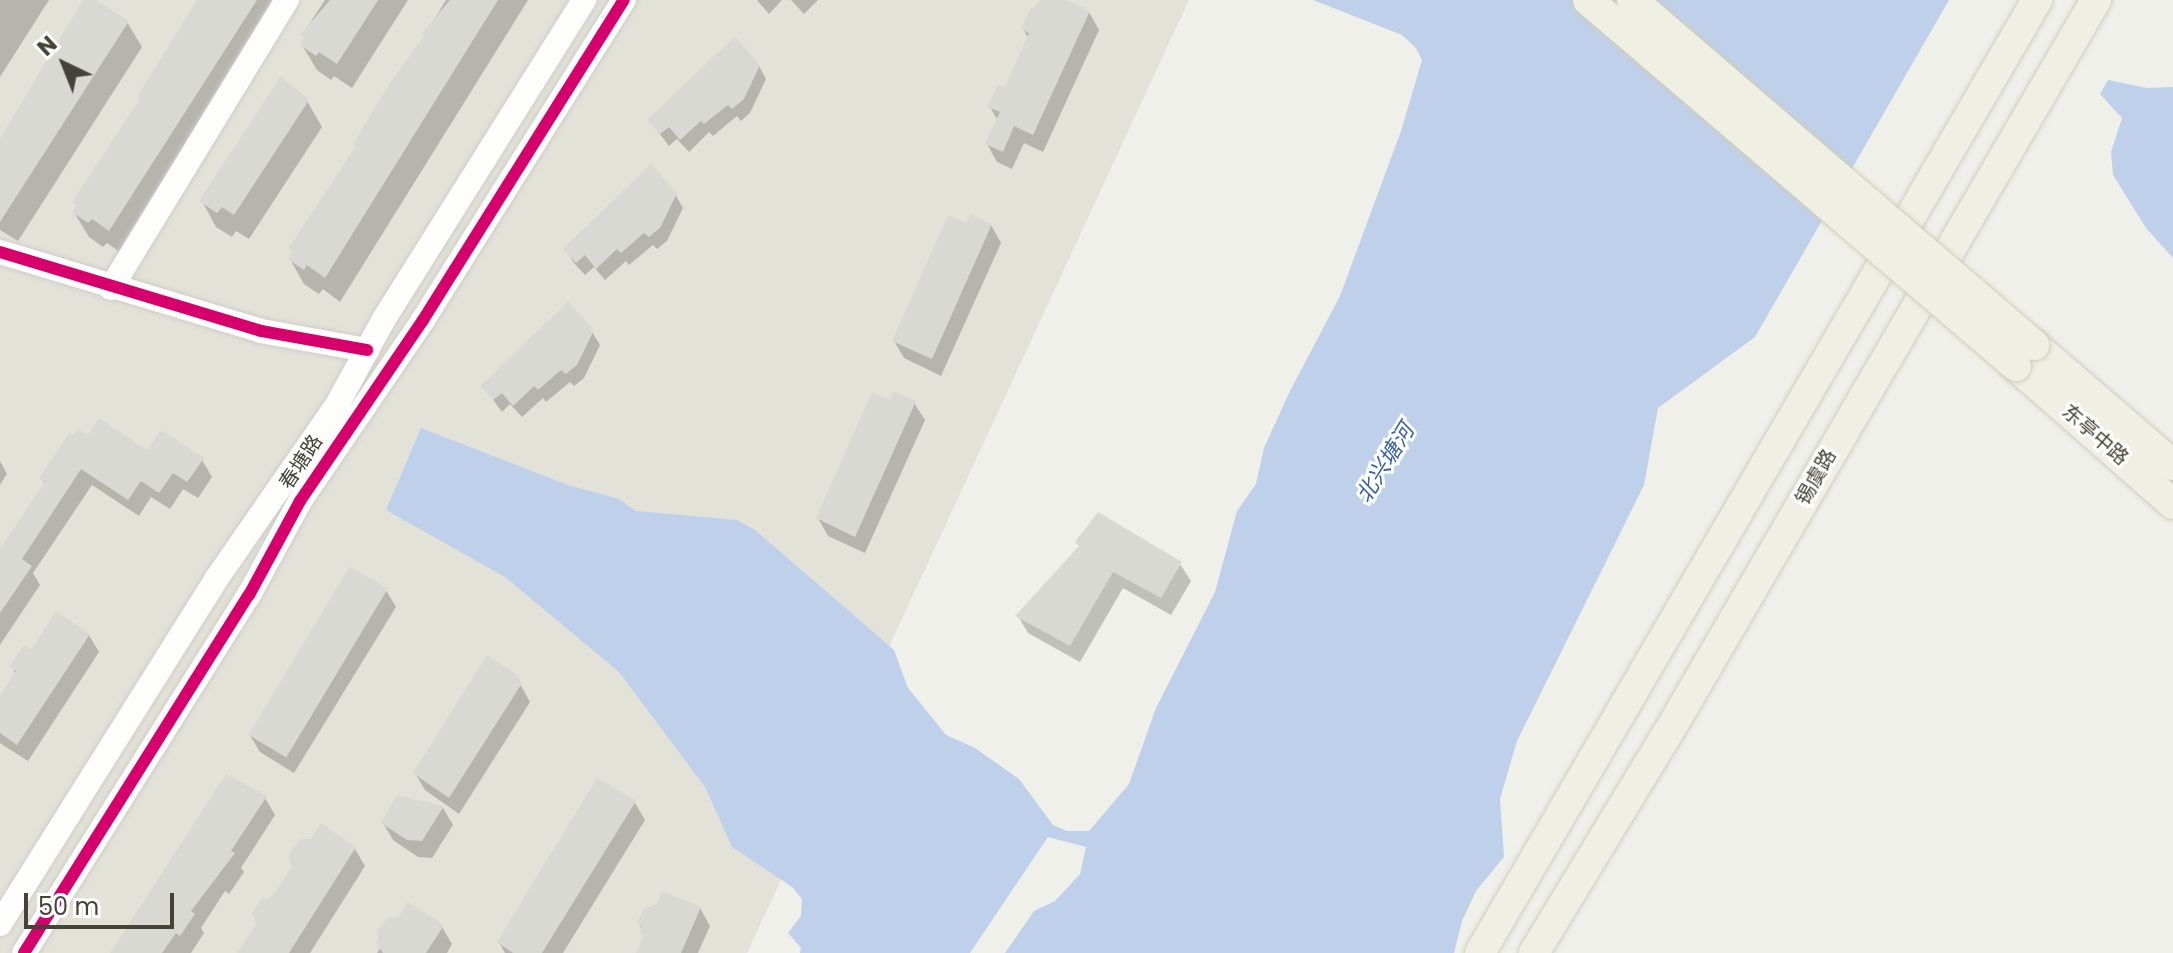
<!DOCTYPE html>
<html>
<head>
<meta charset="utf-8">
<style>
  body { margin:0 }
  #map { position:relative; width:2173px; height:953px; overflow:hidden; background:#f0f0ea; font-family:Poppins,"Noto Sans SC",sans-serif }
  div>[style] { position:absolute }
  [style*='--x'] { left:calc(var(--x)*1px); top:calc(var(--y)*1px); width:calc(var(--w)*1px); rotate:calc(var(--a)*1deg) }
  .residential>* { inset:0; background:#e3e2d9 }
  .water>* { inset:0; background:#bfd0ea }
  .shadow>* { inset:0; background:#0003 }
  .building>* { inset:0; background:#d9d9d3; transform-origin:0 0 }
  .roads { filter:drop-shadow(0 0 2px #cecdc8) drop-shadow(0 0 2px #cecdc8) }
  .minor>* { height:24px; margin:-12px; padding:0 12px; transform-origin:12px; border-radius:12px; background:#fdfdfc }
  .major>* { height:30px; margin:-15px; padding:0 15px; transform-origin:15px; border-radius:15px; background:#f0efe4 }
  .bridges { filter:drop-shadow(0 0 2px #d1ceb9) drop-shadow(0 0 2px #d1ceb9) }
  .major-bridge>* { height:30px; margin:-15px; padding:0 15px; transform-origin:15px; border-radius:15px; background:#f0efe4 }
  .cycleway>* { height:12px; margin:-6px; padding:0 6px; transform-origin:6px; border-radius:6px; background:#d6006c }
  span { translate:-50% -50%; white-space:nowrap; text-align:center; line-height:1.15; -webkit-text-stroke:6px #fff; paint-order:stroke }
  .street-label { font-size:20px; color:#454337 }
  .water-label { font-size:22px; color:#3a62a8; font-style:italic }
  .north { position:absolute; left:24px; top:24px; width:80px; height:80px; -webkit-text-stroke:6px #fff; paint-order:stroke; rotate:317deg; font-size:22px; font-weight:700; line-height:32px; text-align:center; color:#454337 }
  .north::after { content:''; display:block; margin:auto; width:28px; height:36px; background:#454337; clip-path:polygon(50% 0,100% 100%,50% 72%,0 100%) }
  .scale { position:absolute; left:24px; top:893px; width:150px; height:36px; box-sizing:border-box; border:4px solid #454337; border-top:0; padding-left:10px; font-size:24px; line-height:28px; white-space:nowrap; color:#454337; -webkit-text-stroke:6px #fff; paint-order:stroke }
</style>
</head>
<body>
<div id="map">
  <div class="residential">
    <i style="clip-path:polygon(0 0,1189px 0,747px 953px,0 953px)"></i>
  </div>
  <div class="water">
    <i style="clip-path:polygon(1313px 0,1949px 0,1755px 337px,1658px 408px,1644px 485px,1517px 741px,1500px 799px,1504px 857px,1476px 891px,1462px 921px,1454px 953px,1005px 953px,1034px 911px,1055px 901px,1080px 874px,1086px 847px,1048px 837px,970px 953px,800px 953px,801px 948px,788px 933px,801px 916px,802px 899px,792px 887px,732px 847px,705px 787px,619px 672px,505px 577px,386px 510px,421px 428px,568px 485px,619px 499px,636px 511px,737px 520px,755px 530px,894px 650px,908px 688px,946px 735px,975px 748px,1019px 779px,1053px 825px,1067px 831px,1089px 831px,1129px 784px,1156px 708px,1215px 592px,1237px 511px,1256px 484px,1264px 448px,1290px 391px,1340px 296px,1401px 131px,1422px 60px,1416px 48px,1402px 35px)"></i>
    <i style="clip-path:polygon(2108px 80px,2147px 88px,2173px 87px,2173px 258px,2146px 228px,2113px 175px,2111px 152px,2122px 118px,2100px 94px)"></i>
  </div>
  <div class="shadow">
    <i style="clip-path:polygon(0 0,49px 0,0 77px)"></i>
    <i style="clip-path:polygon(89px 0,127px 22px,142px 47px,18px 241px,0 230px,0 141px)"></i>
    <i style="clip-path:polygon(207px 0,291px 0,124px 255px,107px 243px,103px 247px,89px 237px,74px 212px,78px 207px,74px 202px)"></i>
    <i style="clip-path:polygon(325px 0,408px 0,352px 88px,334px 76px,331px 80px,317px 70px,302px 45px,305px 40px,302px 35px)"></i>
    <i style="clip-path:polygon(446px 0,528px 0,340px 302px,323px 289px,319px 294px,304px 284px,290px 259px)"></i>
    <i style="clip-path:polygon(757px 0,782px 0,769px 14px)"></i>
    <i style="clip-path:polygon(791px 0,818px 0,804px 14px)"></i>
    <i style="clip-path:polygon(1040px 0,1061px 0,1089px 12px,1099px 30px,1043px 152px,1024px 143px,1012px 169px,997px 162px,987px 144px,998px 121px,990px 107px,1006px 90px,1029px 39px,1023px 29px)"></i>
    <i style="clip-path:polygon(759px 66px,766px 79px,750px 113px,741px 121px,737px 116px,713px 136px,709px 132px,689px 152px,677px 139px,669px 146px,649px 120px)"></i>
    <i style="clip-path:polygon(307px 101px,322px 127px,249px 239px,236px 231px,232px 237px,216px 227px,202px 201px)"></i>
    <i style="clip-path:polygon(675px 194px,683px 208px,667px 241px,657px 249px,653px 245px,629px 265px,626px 261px,605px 280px,594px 267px,585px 275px,573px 262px,566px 249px)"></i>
    <i style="clip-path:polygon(967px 225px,991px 225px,1001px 243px,941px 376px,904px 358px,894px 341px)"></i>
    <i style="clip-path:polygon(592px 332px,600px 345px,584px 378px,574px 386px,570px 382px,546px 402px,543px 398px,522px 417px,510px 404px,502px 412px,483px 386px)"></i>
    <i style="clip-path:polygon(891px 403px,914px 403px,925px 420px,865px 553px,828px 536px,818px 518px)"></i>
    <i style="clip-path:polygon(88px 438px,148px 453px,202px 460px,212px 477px,198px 498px,183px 489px,170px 509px,151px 497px,139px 516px,92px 485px,33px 573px,40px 585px,0 645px,0 548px,2px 549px,45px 484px,41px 478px)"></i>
    <i style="clip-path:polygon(0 461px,7px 474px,0 485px)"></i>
    <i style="clip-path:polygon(1080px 548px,1180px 564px,1191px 581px,1171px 615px,1123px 588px,1080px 662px,1028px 633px,1018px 616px)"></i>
    <i style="clip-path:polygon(386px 590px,396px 607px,294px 773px,260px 752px,249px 734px)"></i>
    <i style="clip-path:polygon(89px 635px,99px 652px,28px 761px,0 743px,0 699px,16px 675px,12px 667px)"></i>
    <i style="clip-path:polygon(515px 675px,530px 702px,459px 814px,425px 790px,415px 773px)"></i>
    <i style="clip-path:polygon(598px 781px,635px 803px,645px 820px,563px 953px,505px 953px,499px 942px)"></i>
    <i style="clip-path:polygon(265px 798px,275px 815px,241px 868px,244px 872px,229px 894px,225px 891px,201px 928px,204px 933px,191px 953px,113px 953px)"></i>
    <i style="clip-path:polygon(443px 808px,453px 825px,432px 858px,418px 857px,393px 840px,383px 823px)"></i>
    <i style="clip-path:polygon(355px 849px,365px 866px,310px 953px,238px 953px,258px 924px)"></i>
    <i style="clip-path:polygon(700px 908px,710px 926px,698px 953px,638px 953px,645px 937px,639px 923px)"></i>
    <i style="clip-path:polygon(442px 927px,452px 944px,447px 953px,377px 953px,381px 947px,378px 933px)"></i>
  </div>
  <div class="building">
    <i style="clip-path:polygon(83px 0,96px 0,129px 21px,0 222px,0 138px)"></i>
    <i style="clip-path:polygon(197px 0,257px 0,109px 231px,92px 219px,88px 223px,72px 212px,77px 205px,72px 202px,140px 99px,137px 97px)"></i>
    <i style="clip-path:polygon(330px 0,378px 0,337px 64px,319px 52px,316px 56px,300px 45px,304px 38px,300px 35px)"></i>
    <i style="clip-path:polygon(450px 0,498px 0,325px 278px,307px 265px,304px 270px,288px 259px,292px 252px,288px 249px,356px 146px,353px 144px,391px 81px,424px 36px,421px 34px)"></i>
    <i style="clip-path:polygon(1039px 0,1066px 0,1090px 11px,1033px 135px,1014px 126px,1003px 152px,985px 144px,1000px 112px,987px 107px,998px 84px,1005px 87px,1029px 33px,1021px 29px,1031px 7px,1035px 9px)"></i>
    <i style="clip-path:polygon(735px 36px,760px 65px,744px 99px,732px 109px,728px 105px,704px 124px,701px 121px,680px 140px,669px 127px,660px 134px,647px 120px)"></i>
    <i style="clip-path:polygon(281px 76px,309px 100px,234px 215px,222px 207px,217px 213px,199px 201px)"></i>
    <i style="clip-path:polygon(651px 164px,677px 193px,660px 228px,649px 237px,644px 233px,621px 253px,617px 249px,596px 269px,585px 255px,576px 263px,563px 249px)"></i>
    <i style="clip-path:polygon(970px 214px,992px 224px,932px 359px,892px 341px,948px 215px,966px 223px)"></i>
    <i style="clip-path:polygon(568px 302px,594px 330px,577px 365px,566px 374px,561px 370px,538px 390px,534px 386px,513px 406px,502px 393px,493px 400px,480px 386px)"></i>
    <i style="clip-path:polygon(893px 391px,916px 401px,855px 537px,816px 518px,872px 392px,890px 400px)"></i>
    <i style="clip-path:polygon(99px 418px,147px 450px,161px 430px,204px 458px,187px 482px,173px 473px,159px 493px,141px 481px,128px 500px,81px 469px,22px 559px,32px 566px,0 613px,0 549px,45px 482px,39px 478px,69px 433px,73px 436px,78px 429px,88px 435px)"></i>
    <i style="clip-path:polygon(1098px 512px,1182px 562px,1161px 598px,1113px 572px,1070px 646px,1015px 616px,1079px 546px,1075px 542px)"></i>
    <i style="left:350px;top:566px;width:44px;height:197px;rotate:31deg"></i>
    <i style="clip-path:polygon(56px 611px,90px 634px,17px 745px,0 733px,0 696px,16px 671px,9px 667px,24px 645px,31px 650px)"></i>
    <i style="clip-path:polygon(487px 655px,516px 674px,522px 683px,449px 798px,413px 773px)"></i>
    <i style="clip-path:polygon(226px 774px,267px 796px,231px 851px,235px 853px,191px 911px,195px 914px,180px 936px,176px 933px,162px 953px,110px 953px)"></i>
    <i style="clip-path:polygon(597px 778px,636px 801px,542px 953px,513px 953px,497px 942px)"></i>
    <i style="clip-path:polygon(397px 795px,444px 806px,422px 841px,407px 840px,381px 823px)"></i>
    <i style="clip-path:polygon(321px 823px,356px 847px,289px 953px,237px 953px,256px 924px,252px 913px,263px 897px,267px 899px,273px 895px,291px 868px,289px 854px,300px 839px,311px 839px)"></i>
    <i style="clip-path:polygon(662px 891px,701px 907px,681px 953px,636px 953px,643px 936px,640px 932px,642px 927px,637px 923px,644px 908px,656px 905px)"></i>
    <i style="clip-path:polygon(408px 902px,444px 925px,426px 953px,383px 953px,376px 943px,380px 938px,376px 932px,387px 918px,398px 917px)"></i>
  </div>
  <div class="roads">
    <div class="minor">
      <i style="--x:0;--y:252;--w:273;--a:16.8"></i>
      <i style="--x:261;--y:331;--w:108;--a:10.2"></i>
      <i style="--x:111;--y:288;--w:338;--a:-58.6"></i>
      <i style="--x:0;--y:924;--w:408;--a:-57.9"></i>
      <i style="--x:217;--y:578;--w:213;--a:-55.3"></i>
      <i style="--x:338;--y:403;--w:96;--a:-61.3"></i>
      <i style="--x:384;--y:319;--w:377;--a:-57.9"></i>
      <i style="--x:24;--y:953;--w:423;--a:-57.9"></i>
      <i style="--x:249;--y:595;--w:107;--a:-61.5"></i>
      <i style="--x:300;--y:501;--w:219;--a:-55.8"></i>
      <i style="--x:423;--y:320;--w:378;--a:-57.9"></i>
    </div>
    <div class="major">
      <i style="--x:2034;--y:345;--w:184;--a:40.8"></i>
      <i style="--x:2016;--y:366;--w:209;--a:41.3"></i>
      <i style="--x:1480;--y:953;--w:1104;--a:-59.69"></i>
      <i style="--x:1534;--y:953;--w:258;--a:-58.7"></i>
      <i style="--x:1668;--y:733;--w:849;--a:-59.72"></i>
    </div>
  </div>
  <div class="bridges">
    <div class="major-bridge">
      <i style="--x:1588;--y:0;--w:563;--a:40.54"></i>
      <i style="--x:1632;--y:0;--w:530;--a:40.64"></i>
    </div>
  </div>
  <div class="cycleway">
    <i style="--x:0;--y:252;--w:273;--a:16.8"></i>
    <i style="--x:261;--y:331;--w:108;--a:10.2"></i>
    <i style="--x:24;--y:953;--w:423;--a:-57.9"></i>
    <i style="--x:249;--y:595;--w:107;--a:-61.5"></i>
    <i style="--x:300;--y:501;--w:219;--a:-55.8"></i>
    <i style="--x:423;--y:320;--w:378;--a:-57.9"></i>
  </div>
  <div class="street-label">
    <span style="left:2095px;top:435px;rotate:41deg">东亭中路</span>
    <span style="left:301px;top:462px;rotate:-57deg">春塘路</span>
    <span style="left:1816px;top:477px;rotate:-60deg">锡虞路</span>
  </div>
  <div class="water-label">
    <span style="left:1385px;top:463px;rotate:-58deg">北兴塘河</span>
  </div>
  <div class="north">N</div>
  <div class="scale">50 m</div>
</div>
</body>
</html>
